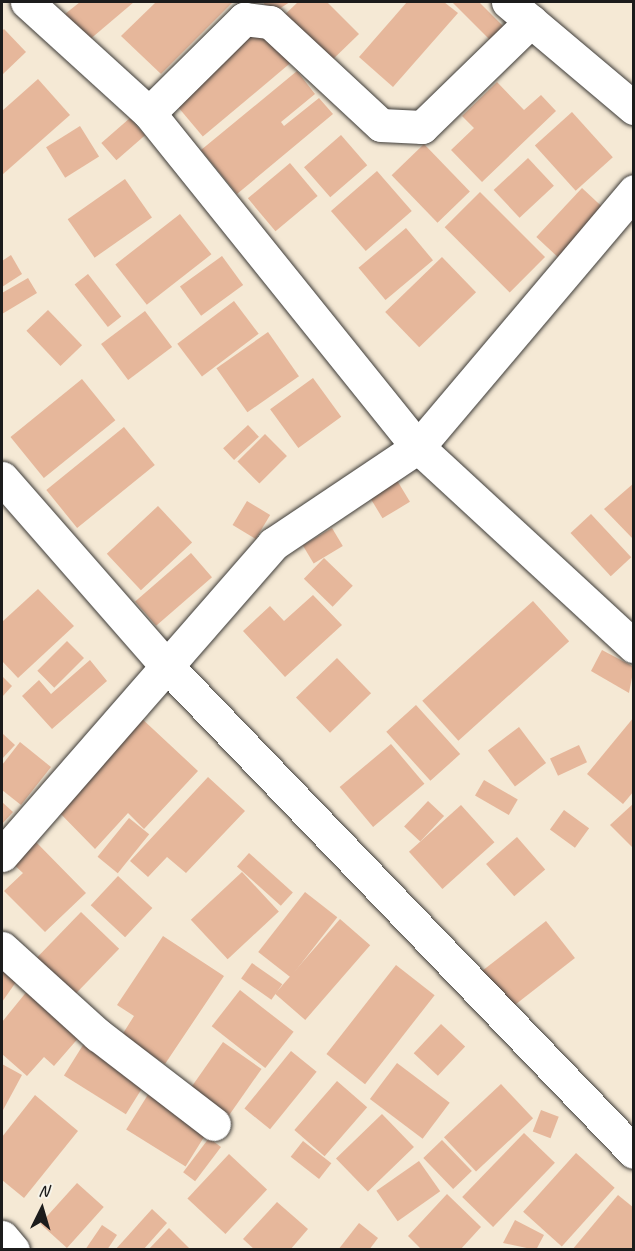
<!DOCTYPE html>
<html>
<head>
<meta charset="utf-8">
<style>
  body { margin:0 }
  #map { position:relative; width:635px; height:1251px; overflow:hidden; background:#f5e9d5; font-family:Caveat,sans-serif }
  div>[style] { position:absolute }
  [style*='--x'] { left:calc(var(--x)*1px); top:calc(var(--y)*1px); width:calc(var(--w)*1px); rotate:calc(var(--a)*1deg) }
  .building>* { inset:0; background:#e6b79b; transform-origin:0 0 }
  .roads { filter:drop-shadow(0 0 2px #3d3b38) drop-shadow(0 0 2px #3d3b38) }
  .minor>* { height:33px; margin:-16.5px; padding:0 16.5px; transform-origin:16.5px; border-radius:16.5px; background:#fff }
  span { translate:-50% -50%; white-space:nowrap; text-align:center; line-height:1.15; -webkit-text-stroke:6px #f7f3e8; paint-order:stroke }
  .frame { position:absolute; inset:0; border:3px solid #1c1c1c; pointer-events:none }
  .north { position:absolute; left:12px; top:1179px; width:60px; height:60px; -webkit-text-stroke:4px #f7f3e8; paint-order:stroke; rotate:5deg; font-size:16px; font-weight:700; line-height:24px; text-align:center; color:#1c1c1c }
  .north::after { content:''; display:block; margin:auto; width:21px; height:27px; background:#1c1c1c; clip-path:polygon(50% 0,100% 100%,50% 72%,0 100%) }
</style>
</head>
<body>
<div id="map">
  <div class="building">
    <i style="clip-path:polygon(80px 2px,134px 2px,88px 41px,65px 14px)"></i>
    <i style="clip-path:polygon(156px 2px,233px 2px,161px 74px,121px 36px)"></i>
    <i style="clip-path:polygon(263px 2px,290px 2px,271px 14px)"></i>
    <i style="clip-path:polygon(298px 2px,327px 2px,359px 34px,325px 67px,279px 20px)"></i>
    <i style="clip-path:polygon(407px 2px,444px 2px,458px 13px,393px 87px,359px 57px)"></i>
    <i style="clip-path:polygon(452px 2px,479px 2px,508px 31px,495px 45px)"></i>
    <i style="left:258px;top:25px;width:50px;height:114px;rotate:50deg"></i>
    <i style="clip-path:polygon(4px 29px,26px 52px,2px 75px,2px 31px)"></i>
    <i style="clip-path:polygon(297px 71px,315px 94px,281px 122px,284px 126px,319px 98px,333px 114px,237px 194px,201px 150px)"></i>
    <i style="clip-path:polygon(38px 79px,70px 115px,2px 175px,2px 111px)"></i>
    <i style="clip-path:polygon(497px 82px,524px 110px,541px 95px,556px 111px,482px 182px,451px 150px,474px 128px,462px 116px)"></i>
    <i style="left:572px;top:112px;width:61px;height:50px;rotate:48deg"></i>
    <i style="left:130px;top:118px;width:23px;height:38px;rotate:49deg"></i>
    <i style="left:80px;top:126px;width:36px;height:40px;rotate:58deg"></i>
    <i style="left:341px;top:135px;width:40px;height:49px;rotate:49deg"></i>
    <i style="left:424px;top:144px;width:66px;height:45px;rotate:46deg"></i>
    <i style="left:528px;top:158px;width:38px;height:47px;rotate:47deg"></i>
    <i style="left:290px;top:163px;width:43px;height:55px;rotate:50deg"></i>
    <i style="left:377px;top:171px;width:53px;height:61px;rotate:49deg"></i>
    <i style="left:125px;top:179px;width:47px;height:70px;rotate:55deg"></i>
    <i style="left:582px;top:188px;width:40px;height:67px;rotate:43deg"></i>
    <i style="left:480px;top:192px;width:92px;height:50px;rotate:45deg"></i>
    <i style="left:180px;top:214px;width:51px;height:82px;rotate:52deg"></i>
    <i style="left:406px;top:228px;width:42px;height:62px;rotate:50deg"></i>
    <i style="clip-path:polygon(11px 255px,22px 274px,2px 287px,2px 261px)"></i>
    <i style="left:222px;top:256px;width:36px;height:52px;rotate:54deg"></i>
    <i style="left:442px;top:257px;width:49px;height:79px;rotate:46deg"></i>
    <i style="left:88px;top:274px;width:54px;height:17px;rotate:52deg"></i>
    <i style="clip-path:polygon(28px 278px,37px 293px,2px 314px,2px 293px)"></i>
    <i style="left:234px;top:301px;width:41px;height:71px;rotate:53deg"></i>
    <i style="left:48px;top:310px;width:49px;height:30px;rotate:46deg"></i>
    <i style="left:145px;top:311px;width:45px;height:55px;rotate:53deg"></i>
    <i style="left:268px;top:332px;width:54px;height:63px;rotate:55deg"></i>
    <i style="left:313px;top:378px;width:48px;height:53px;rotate:54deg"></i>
    <i style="left:82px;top:379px;width:53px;height:92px;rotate:51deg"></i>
    <i style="left:248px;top:425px;width:16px;height:34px;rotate:47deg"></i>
    <i style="left:124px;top:427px;width:49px;height:100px;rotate:51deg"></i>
    <i style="left:265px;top:434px;width:31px;height:39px;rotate:45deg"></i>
    <i style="left:395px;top:477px;width:29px;height:32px;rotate:59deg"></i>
    <i style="clip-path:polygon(634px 483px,634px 540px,604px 509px)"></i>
    <i style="left:247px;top:501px;width:27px;height:28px;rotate:31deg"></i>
    <i style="left:158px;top:506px;width:50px;height:70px;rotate:47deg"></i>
    <i style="left:591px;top:514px;width:59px;height:28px;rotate:47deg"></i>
    <i style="left:332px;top:528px;width:21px;height:34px;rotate:59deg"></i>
    <i style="left:191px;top:553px;width:32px;height:74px;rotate:49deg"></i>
    <i style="left:324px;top:558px;width:40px;height:29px;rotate:44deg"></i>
    <i style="clip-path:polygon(38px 589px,74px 626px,18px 678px,2px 661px,2px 622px)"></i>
    <i style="clip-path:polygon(313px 595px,342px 625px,285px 677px,243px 631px,270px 606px,284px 621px)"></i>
    <i style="left:533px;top:601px;width:54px;height:149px;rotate:48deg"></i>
    <i style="left:67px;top:641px;width:24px;height:42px;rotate:45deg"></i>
    <i style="clip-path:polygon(602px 650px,634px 667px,629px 693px,591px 671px)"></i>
    <i style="left:337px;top:658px;width:49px;height:57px;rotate:46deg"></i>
    <i style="clip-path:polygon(90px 660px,107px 681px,52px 729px,22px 696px,39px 680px,51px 694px)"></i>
    <i style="clip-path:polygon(2px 676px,12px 686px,2px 697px)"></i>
    <i style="left:416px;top:705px;width:66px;height:40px;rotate:48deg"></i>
    <i style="clip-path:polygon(139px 716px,198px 771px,144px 829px,128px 813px,95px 849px,54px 807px)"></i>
    <i style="clip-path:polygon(634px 717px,634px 791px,623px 804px,587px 774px)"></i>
    <i style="left:519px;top:727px;width:45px;height:39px;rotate:53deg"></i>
    <i style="clip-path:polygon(2px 733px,15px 745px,2px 759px)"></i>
    <i style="clip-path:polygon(20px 742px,51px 767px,21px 805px,2px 790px,2px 765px)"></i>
    <i style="left:391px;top:744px;width:52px;height:67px;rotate:50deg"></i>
    <i style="left:579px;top:745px;width:19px;height:32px;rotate:65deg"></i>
    <i style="clip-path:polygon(208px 777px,245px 811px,186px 873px,167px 857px,148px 877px,130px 861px)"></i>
    <i style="left:484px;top:780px;width:39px;height:18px;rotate:30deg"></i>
    <i style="left:428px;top:801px;width:22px;height:35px;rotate:43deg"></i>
    <i style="clip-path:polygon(2px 802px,13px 812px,2px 824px)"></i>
    <i style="clip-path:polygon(634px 803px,634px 849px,610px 825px)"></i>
    <i style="left:461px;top:805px;width:50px;height:70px;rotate:48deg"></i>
    <i style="left:564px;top:810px;width:31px;height:24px;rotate:36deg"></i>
    <i style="left:129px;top:818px;width:26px;height:50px;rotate:39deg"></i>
    <i style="left:517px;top:837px;width:43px;height:41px;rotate:49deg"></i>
    <i style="clip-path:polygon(35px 841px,86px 893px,45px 932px,4px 891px,23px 873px,12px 863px)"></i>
    <i style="left:249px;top:853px;width:59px;height:18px;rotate:42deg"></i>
    <i style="left:242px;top:872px;width:54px;height:70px;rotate:47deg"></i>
    <i style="left:118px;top:876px;width:47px;height:40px;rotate:43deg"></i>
    <i style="left:305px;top:892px;width:41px;height:76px;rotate:38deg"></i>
    <i style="left:81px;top:912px;width:53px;height:65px;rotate:44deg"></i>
    <i style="left:340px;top:919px;width:40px;height:99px;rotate:41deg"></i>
    <i style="left:546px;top:921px;width:47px;height:82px;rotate:52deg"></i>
    <i style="clip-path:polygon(163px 936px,224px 976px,165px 1064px,122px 1035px,134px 1016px,117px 1005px)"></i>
    <i style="left:252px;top:963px;width:37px;height:19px;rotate:35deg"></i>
    <i style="left:396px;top:965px;width:49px;height:113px;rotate:38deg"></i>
    <i style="clip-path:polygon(2px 971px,16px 982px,2px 1002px)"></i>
    <i style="clip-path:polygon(28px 990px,81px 1035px,54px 1066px,44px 1057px,27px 1076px,2px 1054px,2px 1022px)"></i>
    <i style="left:240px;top:990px;width:68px;height:46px;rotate:38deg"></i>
    <i style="left:441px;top:1024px;width:33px;height:40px;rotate:43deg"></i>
    <i style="left:223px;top:1042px;width:47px;height:59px;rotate:35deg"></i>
    <i style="left:83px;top:1045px;width:73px;height:36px;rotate:32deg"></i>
    <i style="left:291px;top:1051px;width:33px;height:74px;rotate:39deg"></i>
    <i style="left:397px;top:1063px;width:66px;height:45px;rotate:37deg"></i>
    <i style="clip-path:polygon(2px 1064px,22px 1075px,2px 1112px)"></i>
    <i style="left:337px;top:1081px;width:40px;height:65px;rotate:41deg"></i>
    <i style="left:501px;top:1084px;width:47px;height:78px;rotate:47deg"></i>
    <i style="left:149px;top:1093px;width:70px;height:43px;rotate:32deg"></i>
    <i style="clip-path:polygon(35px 1095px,78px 1131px,24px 1198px,2px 1180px,2px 1137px)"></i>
    <i style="left:541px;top:1110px;width:19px;height:23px;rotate:21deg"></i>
    <i style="left:382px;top:1114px;width:46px;height:64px;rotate:46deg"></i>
    <i style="left:524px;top:1133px;width:43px;height:89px;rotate:44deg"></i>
    <i style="left:209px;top:1138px;width:15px;height:43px;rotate:37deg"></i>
    <i style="left:442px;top:1140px;width:43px;height:26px;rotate:46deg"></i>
    <i style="left:303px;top:1141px;width:36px;height:20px;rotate:38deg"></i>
    <i style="left:576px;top:1153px;width:52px;height:79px;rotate:42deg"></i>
    <i style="left:229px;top:1154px;width:52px;height:61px;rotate:43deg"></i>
    <i style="left:419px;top:1161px;width:37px;height:52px;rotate:55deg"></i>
    <i style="left:77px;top:1183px;width:36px;height:55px;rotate:42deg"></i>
    <i style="clip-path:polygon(447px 1194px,481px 1227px,460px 1250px,422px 1250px,408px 1236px)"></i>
    <i style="clip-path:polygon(618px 1195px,634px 1208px,634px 1250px,572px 1250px)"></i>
    <i style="clip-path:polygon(277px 1202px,308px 1229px,290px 1250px,255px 1250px,243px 1239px)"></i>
    <i style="clip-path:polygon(152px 1209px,167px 1223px,143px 1250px,115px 1250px)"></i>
    <i style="clip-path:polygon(515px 1220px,544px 1235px,536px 1250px,503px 1243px)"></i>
    <i style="clip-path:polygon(359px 1223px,378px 1238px,369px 1250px,338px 1250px)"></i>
    <i style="clip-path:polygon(102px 1225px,117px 1235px,107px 1250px,85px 1250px)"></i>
    <i style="clip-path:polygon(169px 1228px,191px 1250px,148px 1250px)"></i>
  </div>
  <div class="roads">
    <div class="minor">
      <i style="--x:27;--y:2;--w:165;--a:42.3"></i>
      <i style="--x:149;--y:113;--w:429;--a:51.2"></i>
      <i style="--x:418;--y:447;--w:294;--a:42.7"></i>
      <i style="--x:508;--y:2;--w:165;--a:40.1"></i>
      <i style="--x:149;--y:113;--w:134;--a:-44.7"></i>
      <i style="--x:244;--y:19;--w:26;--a:7"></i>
      <i style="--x:270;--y:22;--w:151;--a:42.9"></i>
      <i style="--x:381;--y:125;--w:41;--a:2.8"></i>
      <i style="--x:422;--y:127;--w:152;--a:-44.2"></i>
      <i style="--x:2;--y:478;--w:246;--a:48.8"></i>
      <i style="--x:164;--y:663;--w:678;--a:46.14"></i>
      <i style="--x:2;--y:855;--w:413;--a:-48.9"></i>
      <i style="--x:273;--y:544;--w:174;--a:-33.8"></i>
      <i style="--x:418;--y:447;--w:335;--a:-49.8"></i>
      <i style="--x:2;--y:948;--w:130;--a:42.2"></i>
      <i style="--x:98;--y:1035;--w:146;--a:37.5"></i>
      <i style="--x:2;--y:1237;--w:17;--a:50"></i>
    </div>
  </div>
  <div class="frame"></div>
  <div class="north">N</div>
</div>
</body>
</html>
